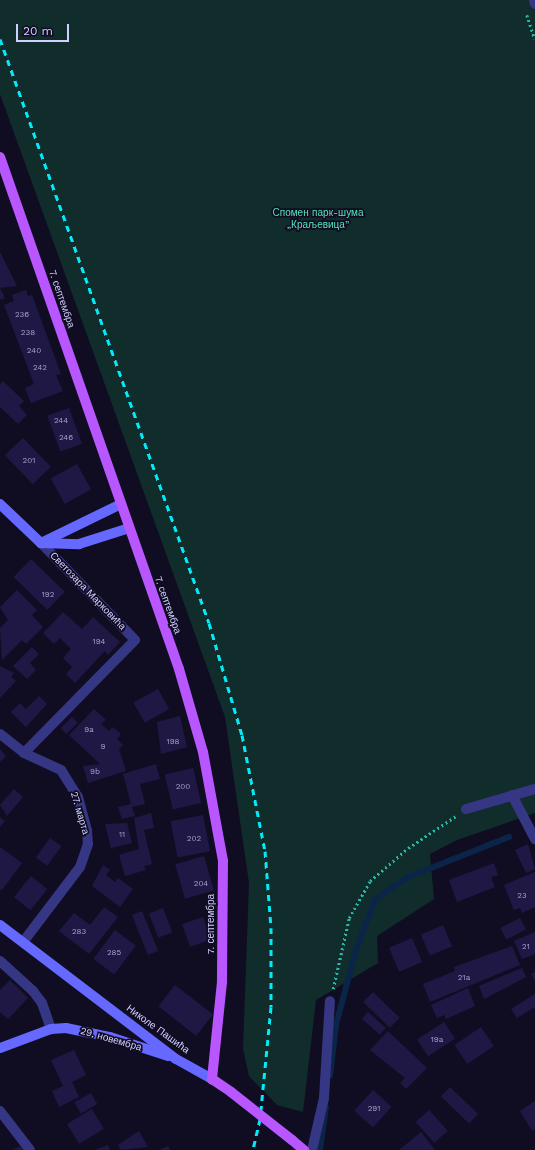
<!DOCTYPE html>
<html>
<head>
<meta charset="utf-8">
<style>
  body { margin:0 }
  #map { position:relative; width:535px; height:1150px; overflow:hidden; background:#100d23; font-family:"Work Sans",sans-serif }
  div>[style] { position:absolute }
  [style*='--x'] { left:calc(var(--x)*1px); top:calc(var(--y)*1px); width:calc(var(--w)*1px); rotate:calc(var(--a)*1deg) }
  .green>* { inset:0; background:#102d2b }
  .stream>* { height:5.5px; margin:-2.75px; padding:0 2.75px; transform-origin:2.75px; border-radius:2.75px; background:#0b2549 }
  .building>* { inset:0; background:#1f1845; transform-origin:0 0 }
  .path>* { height:2.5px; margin-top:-1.25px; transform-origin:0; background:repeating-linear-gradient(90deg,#2ab8a9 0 2px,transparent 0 5px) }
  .lane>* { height:10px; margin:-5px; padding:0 5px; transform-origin:5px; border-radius:5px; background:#363784 }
  .street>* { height:10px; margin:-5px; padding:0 5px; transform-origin:5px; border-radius:5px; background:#363784 }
  .secondary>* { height:10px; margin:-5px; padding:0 5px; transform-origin:5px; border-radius:5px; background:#6669ff }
  .primary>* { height:10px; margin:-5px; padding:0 5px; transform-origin:5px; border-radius:5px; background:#b856ff }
  .rail>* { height:3px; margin-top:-1.5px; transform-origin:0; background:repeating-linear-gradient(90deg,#00ecfa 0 6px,transparent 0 11px) }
  .primary-bridge>* { height:10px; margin:-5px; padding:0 5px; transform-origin:5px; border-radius:5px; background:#b856ff }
  span { translate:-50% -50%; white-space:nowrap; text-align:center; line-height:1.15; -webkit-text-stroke:3.5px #100d23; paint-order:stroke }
  .number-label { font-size:8px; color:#a5a1d0 }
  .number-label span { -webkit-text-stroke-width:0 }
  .park-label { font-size:10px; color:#57e3ba }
  .street-label { font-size:10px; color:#d2cfff }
  .scale { position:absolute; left:16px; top:24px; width:53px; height:18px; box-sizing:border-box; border:2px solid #d2cfff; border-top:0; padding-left:5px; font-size:12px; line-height:14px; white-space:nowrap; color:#d2cfff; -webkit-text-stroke:3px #100d23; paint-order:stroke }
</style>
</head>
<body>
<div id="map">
  <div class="green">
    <i style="clip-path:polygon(0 0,535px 0,535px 813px,457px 840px,430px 854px,434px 899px,377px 936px,378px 963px,316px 1000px,303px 1112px,277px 1105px,249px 1076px,243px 1049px,249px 883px,225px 717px,0 94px)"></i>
  </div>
  <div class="stream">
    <i style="--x:330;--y:1076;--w:51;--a:-83.3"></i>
    <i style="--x:336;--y:1025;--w:78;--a:-75.1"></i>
    <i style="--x:356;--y:950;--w:53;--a:-69.2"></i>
    <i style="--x:375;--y:900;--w:38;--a:-35"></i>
    <i style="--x:406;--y:878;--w:111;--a:-21.7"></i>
    <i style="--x:320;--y:1150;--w:43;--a:-82.1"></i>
  </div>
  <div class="building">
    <i style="clip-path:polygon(0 252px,17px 286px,0 288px,5px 298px,0 300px)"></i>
    <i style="clip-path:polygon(26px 290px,28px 296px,32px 295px,61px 374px,56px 375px,63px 391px,31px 403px,25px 388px,34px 384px,4px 305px,14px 301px,12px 295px)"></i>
    <i style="clip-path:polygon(3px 381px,24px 401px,19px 406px,27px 415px,18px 424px,0 407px,0 384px)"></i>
    <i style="left:69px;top:408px;width:38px;height:23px;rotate:70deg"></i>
    <i style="left:23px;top:438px;width:40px;height:25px;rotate:46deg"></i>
    <i style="left:77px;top:464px;width:29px;height:30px;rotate:61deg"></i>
    <i style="left:31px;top:559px;width:47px;height:25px;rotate:44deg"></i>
    <i style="clip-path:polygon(17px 590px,37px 610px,32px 615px,43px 627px,26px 644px,22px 640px,2px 660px,0 628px,8px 620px,0 607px)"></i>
    <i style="clip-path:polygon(63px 612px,82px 629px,93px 617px,120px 642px,108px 655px,105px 651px,75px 683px,66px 674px,72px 667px,63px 658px,71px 649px,60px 638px,54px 644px,43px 633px)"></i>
    <i style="clip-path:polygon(32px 647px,39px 654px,30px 663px,36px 670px,27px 679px,13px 666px)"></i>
    <i style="clip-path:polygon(0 666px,14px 673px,11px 677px,16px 681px,0 698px)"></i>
    <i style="left:158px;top:689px;width:23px;height:28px;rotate:61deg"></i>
    <i style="clip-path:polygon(39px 696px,47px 704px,26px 727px,11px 712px,20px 703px,26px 709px)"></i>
    <i style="clip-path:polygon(94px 709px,106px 720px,101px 724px,109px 731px,113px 727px,121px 734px,117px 739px,123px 745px,119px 749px,126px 771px,88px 783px,83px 766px,100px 764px,69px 735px)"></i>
    <i style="clip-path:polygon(180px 716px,187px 747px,161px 754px,157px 722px)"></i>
    <i style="left:72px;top:717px;width:8px;height:16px;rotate:45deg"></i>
    <i style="clip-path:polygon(0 749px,6px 756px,0 762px)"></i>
    <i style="clip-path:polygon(156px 764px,160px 779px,140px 784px,145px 804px,132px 807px,135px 816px,122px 819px,118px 807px,131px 804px,123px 774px)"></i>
    <i style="left:193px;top:768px;width:36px;height:29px;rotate:77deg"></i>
    <i style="clip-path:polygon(14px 789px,23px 797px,7px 816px,0 805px)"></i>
    <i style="clip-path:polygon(151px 813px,154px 828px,144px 830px,152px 864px,144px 866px,146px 870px,125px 876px,119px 855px,139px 849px,134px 818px)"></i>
    <i style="left:203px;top:815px;width:37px;height:33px;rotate:79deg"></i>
    <i style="clip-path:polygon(0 817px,5px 821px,0 827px)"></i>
    <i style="clip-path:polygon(127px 823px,132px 843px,111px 848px,105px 824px)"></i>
    <i style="left:50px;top:838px;width:14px;height:24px;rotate:36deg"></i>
    <i style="clip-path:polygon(528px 844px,535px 869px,526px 873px,515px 850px)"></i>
    <i style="clip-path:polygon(0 847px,22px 863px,2px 890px,0 889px)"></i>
    <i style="left:204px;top:856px;width:36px;height:30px;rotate:74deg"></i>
    <i style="clip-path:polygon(494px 863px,498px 875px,491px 877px,495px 887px,457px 902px,449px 880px)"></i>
    <i style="clip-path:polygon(103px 865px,110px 870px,106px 875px,115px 882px,118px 878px,133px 889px,120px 907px,92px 886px)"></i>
    <i style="clip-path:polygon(535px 872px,535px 907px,522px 913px,520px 908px,514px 910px,504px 885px)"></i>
    <i style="left:31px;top:876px;width:21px;height:27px;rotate:39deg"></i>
    <i style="clip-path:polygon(104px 907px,118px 917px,89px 954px,59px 931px,74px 913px,90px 925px)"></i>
    <i style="left:163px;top:908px;width:26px;height:15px;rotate:69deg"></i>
    <i style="left:142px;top:911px;width:43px;height:11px;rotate:68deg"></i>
    <i style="left:203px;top:917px;width:24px;height:22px;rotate:71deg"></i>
    <i style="left:520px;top:918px;width:13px;height:22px;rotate:63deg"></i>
    <i style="left:443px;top:925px;width:23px;height:24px;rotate:67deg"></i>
    <i style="left:115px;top:930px;width:26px;height:36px;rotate:37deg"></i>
    <i style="clip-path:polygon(535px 932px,535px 954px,522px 959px,514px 941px)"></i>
    <i style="left:412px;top:938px;width:26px;height:25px;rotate:67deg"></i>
    <i style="clip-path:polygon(512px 946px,520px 965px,430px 1002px,423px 984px,455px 971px,454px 967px)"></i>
    <i style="clip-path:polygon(522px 968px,526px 977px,484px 999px,479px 986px)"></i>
    <i style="clip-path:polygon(535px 972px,535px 981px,531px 974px)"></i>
    <i style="clip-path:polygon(10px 980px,28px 998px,8px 1019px,0 1012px,0 990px)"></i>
    <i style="left:175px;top:985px;width:48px;height:27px;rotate:38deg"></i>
    <i style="clip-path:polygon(468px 988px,475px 1006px,446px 1019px,444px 1015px,437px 1018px,431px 1005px)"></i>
    <i style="left:373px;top:992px;width:37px;height:14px;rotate:44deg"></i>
    <i style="clip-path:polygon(535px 994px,535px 1007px,517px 1018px,511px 1009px)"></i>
    <i style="left:368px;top:1012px;width:24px;height:9px;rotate:42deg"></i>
    <i style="left:444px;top:1022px;width:20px;height:32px;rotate:57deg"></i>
    <i style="left:481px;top:1027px;width:23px;height:32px;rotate:56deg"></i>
    <i style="clip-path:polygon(388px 1031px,427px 1068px,406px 1089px,400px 1083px,405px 1078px,370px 1050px)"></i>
    <i style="clip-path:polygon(74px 1050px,86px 1075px,72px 1082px,79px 1097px,59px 1107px,52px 1091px,63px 1086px,51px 1060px)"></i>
    <i style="left:450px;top:1087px;width:39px;height:13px;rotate:44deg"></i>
    <i style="left:373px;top:1090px;width:25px;height:28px;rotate:42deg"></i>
    <i style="left:91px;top:1093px;width:13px;height:19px;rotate:61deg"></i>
    <i style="clip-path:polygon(535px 1101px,535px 1129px,532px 1131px,520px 1111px)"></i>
    <i style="left:92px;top:1109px;width:23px;height:29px;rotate:59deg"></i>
    <i style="left:429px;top:1110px;width:28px;height:18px;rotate:48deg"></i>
    <i style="clip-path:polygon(139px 1131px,148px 1147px,121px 1150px,118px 1145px)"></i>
    <i style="clip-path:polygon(421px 1132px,435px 1150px,399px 1150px)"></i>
    <i style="clip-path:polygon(108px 1145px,110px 1150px,95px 1150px)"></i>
    <i style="clip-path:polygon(20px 1146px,23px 1150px,13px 1150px)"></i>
    <i style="clip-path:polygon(168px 1146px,170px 1150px,159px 1150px)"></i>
  </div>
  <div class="path">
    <i style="--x:527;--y:15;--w:25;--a:72"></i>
    <i style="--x:333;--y:989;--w:73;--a:-77.3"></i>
    <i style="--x:349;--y:918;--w:43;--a:-60.4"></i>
    <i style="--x:370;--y:881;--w:50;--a:-41"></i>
    <i style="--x:408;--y:848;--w:58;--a:-33.7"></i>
  </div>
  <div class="lane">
    <i style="--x:534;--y:0;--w:4;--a:76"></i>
    <i style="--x:466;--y:809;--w:72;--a:-16.2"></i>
    <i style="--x:312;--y:1150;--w:53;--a:-77"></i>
    <i style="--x:324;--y:1098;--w:97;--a:-86.5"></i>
  </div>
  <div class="street">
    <i style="--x:0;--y:734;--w:31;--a:38"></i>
    <i style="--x:24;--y:753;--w:41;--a:24.7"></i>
    <i style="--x:61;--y:770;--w:32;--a:58"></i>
    <i style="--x:78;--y:797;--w:35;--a:75"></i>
    <i style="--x:87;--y:831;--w:13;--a:86"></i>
    <i style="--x:88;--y:844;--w:24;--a:109"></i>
    <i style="--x:80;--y:867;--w:94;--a:127.2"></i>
    <i style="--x:24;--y:753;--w:158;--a:-45.5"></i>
    <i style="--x:135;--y:640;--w:135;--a:-134.1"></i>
    <i style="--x:512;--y:795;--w:50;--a:62.4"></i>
    <i style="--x:0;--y:961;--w:45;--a:42.3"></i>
    <i style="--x:33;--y:991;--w:15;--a:53"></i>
    <i style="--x:42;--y:1003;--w:28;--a:71"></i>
    <i style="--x:0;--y:1111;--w:49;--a:52.4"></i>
  </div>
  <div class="secondary">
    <i style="--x:0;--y:504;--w:57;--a:43.6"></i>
    <i style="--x:41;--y:543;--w:38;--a:2"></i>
    <i style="--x:79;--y:544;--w:52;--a:-17.7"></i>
    <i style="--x:41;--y:543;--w:89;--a:-26"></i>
    <i style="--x:0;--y:925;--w:221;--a:37.3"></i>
    <i style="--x:176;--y:1059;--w:41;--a:29.1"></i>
    <i style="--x:0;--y:1048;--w:54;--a:-20.4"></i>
    <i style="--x:51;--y:1029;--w:15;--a:-4"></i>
    <i style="--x:66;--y:1028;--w:45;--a:11.6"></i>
    <i style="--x:110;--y:1037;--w:61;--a:18.1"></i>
  </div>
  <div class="primary">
    <i style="--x:0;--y:157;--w:542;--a:70.73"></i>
    <i style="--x:179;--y:669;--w:86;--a:73.9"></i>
    <i style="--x:203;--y:752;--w:111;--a:79.6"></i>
    <i style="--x:223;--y:861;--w:121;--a:90.5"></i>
    <i style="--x:222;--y:982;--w:98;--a:95.9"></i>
    <i style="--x:212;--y:1079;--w:23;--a:34"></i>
    <i style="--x:292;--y:1140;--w:16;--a:40"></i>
  </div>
  <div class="rail">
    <i style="--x:0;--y:39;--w:620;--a:70.31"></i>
    <i style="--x:209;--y:623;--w:117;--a:73.6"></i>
    <i style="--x:242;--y:735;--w:118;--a:78.8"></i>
    <i style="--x:265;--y:851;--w:77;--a:85.5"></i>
    <i style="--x:271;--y:928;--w:79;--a:90"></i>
    <i style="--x:271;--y:1007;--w:113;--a:95.6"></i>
    <i style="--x:260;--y:1119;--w:32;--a:103"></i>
  </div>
  <div class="primary-bridge">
    <i style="--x:231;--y:1092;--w:78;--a:38.2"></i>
  </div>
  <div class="number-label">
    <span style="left:22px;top:315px">236</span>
    <span style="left:28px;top:333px">238</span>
    <span style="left:34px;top:351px">240</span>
    <span style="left:40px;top:368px">242</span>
    <span style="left:61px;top:421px">244</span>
    <span style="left:66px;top:438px">246</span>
    <span style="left:29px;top:461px">201</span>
    <span style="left:48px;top:595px">192</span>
    <span style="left:99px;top:642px">194</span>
    <span style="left:89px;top:730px">9a</span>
    <span style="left:173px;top:742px">198</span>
    <span style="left:103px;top:747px">9</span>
    <span style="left:95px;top:772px">9b</span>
    <span style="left:183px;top:787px">200</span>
    <span style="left:122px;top:835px">11</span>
    <span style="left:194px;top:839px">202</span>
    <span style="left:201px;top:884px">204</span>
    <span style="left:522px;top:896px">23</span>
    <span style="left:79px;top:932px">283</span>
    <span style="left:526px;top:947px">21</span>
    <span style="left:114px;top:953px">285</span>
    <span style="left:464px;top:978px">21a</span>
    <span style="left:437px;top:1040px">19a</span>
    <span style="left:374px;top:1109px">291</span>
  </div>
  <div class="park-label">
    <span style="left:318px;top:218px">Спомен парк-шума<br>„Краљевица”</span>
  </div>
  <div class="street-label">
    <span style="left:62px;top:299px;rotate:71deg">7. септембра</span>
    <span style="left:88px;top:591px;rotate:46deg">Светозара Марковића</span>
    <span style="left:168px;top:605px;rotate:70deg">7. септембра</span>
    <span style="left:80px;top:813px;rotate:74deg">27. марта</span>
    <span style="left:211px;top:924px;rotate:-90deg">7. септембра</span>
    <span style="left:158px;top:1029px;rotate:36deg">Николе Пашића</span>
    <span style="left:111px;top:1039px;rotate:16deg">29. новембра</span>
  </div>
  <div class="scale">20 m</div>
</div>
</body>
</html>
